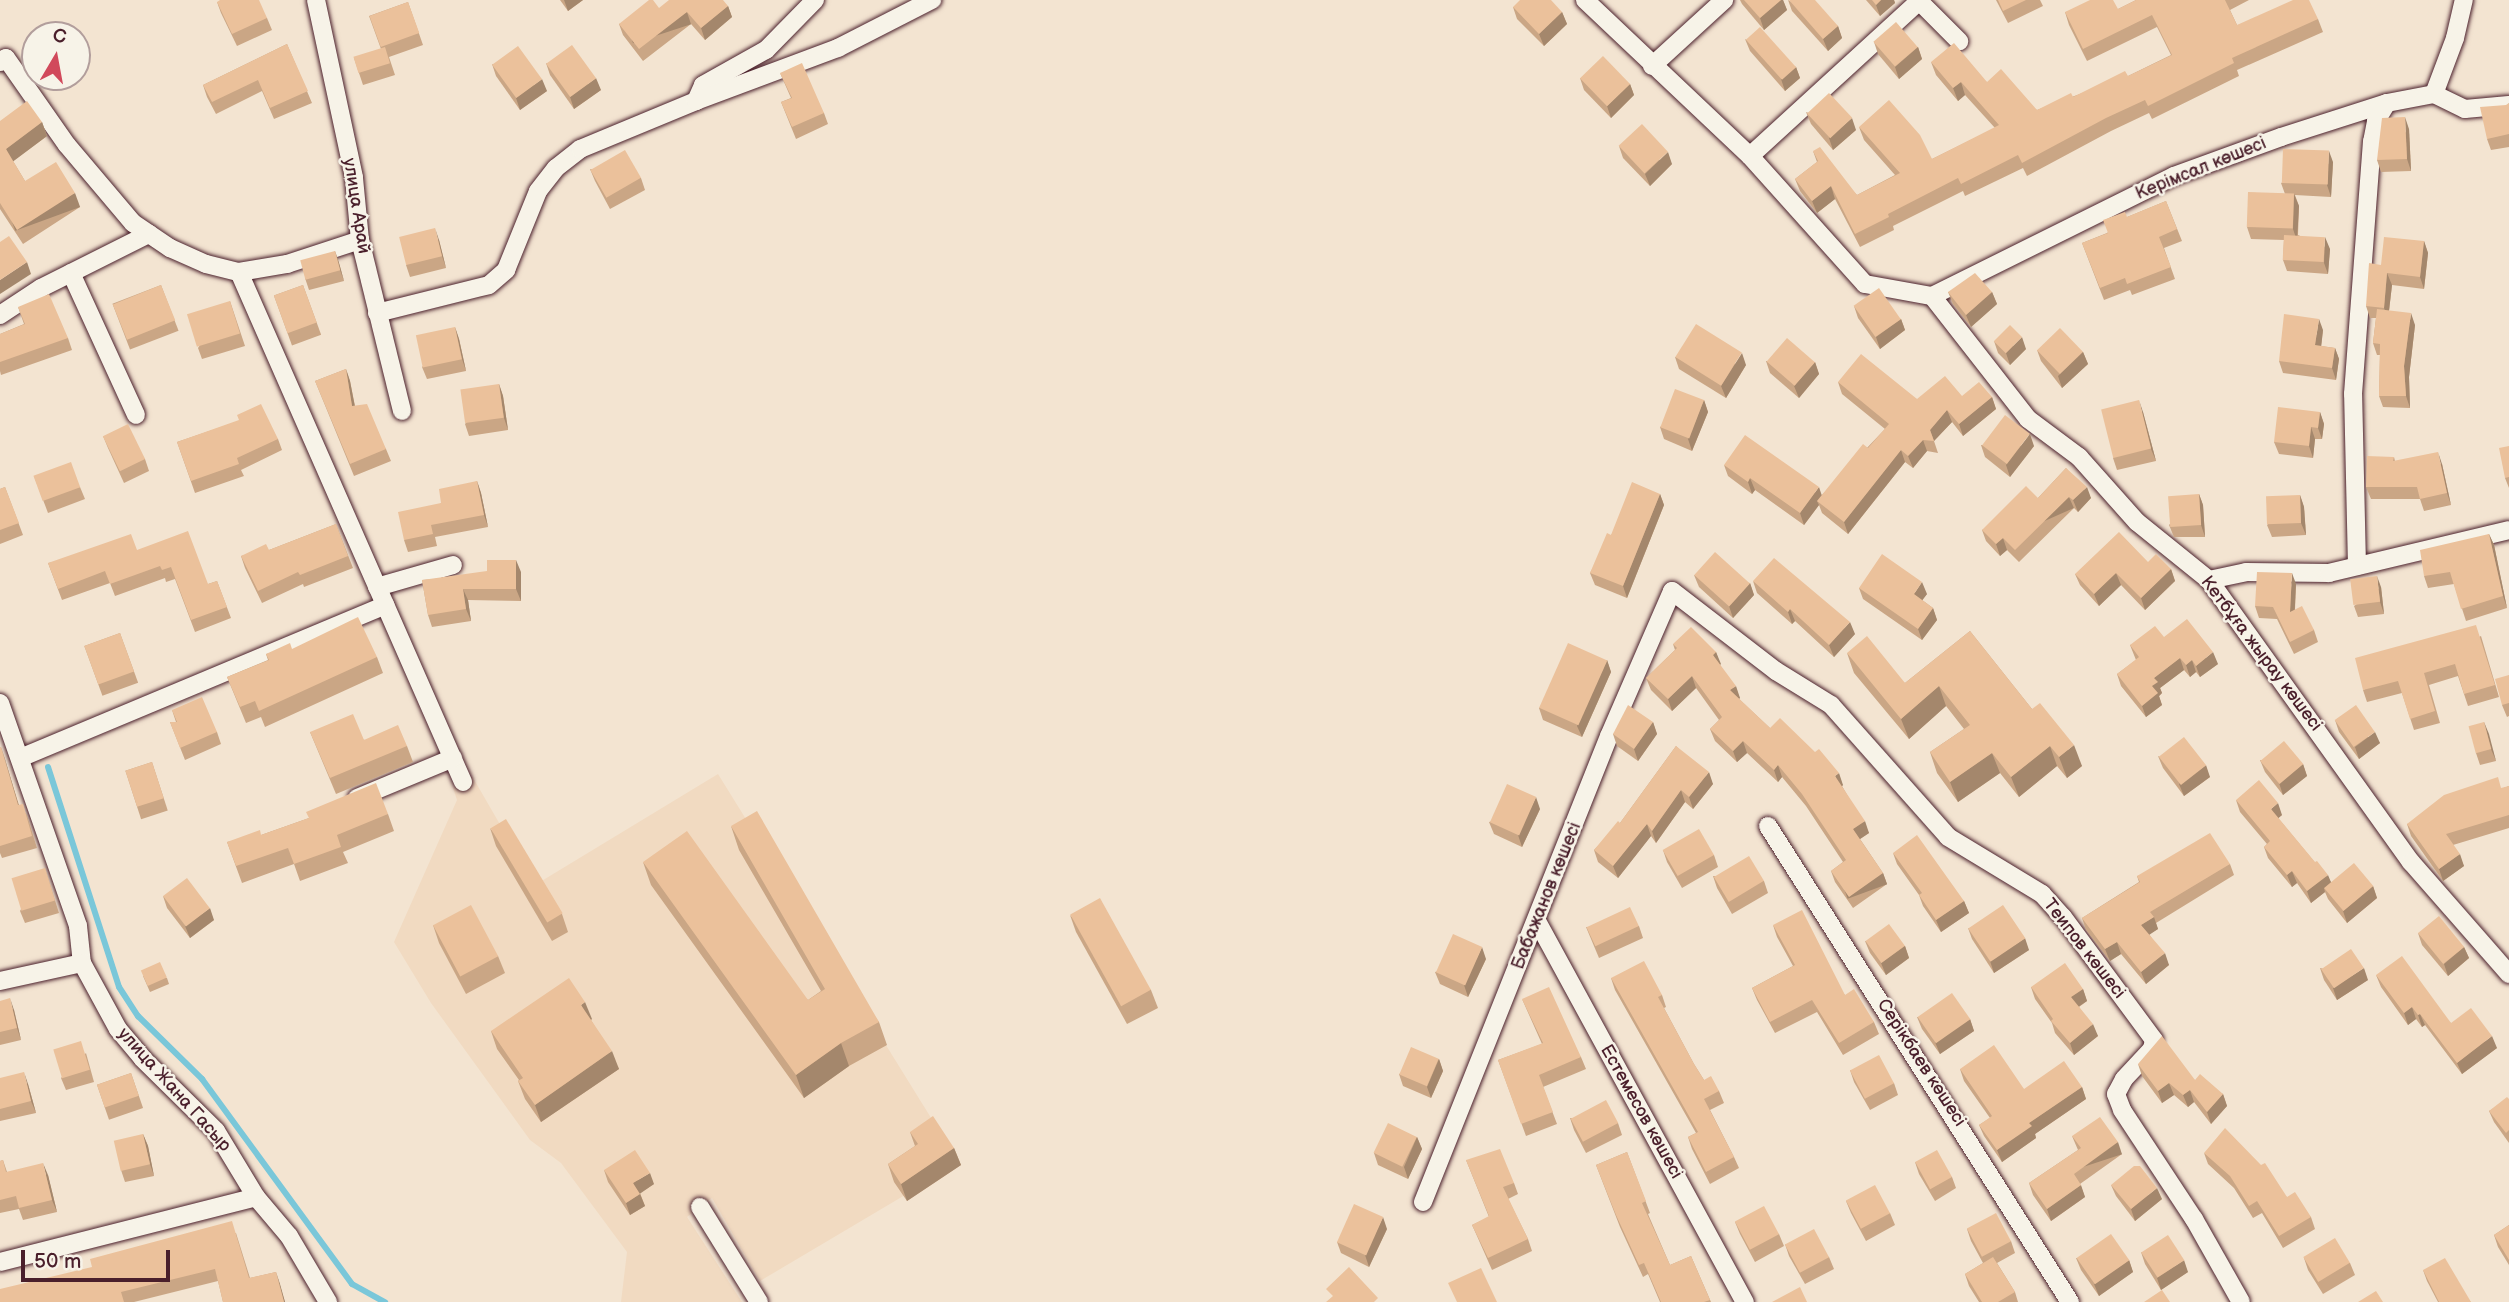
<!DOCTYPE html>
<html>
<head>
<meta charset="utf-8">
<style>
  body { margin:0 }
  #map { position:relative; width:2509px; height:1302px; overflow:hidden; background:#f3e4d1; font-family:"Balsamiq Sans",sans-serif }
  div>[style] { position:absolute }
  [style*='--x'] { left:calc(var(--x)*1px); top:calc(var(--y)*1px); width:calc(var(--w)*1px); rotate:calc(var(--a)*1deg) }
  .built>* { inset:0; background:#f1dac1 }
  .stream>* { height:6px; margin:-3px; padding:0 3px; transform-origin:3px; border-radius:3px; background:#7ac7d9 }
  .roads { filter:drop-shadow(0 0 2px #4a1f2b) drop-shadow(0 0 2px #4a1f2b) }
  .minor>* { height:18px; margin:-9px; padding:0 9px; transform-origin:9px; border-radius:9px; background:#f7f3e8 }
  .wall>* { inset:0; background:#caa685; transform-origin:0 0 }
  .shaded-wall>* { inset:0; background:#a4876c; transform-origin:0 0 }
  .building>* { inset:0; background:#ebc19b; transform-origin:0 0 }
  span { translate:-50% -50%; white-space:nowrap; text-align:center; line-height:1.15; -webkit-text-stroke:5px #f7f3e8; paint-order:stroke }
  .street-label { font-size:18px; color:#4a1f2b }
  .north { position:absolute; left:21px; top:21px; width:70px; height:70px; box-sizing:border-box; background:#f7f3e8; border:2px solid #b29e9c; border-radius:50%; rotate:10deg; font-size:19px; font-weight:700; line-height:28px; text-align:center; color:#4a1f2b }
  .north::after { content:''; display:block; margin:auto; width:24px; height:32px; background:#d1495b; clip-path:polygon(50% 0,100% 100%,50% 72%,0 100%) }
  .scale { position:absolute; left:21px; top:1250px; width:149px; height:32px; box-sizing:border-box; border:4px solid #4a1f2b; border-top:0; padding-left:9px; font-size:21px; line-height:24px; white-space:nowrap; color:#4a1f2b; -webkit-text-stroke:5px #f7f3e8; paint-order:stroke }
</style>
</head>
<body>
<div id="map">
  <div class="built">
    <i style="clip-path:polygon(718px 774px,959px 1163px,760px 1281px,712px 1198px,687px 1217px,742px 1302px,621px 1302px,627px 1252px,561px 1163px,530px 1140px,431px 1003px,394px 942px,457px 800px,453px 788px,472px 776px,535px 885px)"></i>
  </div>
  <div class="stream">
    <i style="--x:48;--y:767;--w:231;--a:72.1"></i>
    <i style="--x:119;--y:987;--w:35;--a:57"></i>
    <i style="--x:138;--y:1016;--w:90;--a:44.5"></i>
    <i style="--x:202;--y:1079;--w:254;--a:53.8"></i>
    <i style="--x:352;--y:1284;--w:38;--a:29"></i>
  </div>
  <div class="roads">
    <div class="minor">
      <i style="--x:316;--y:0;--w:182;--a:77.9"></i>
      <i style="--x:354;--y:178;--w:62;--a:84.5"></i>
      <i style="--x:360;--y:240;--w:176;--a:76.2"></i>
      <i style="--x:1585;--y:0;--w:227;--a:43.4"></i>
      <i style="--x:1750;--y:156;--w:172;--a:48.1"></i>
      <i style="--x:1865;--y:284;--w:68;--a:10.2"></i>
      <i style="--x:1932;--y:296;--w:270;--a:-26.4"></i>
      <i style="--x:2174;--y:176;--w:114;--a:-20"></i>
      <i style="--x:2281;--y:137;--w:111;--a:-17.8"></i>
      <i style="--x:2387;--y:103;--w:48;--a:-10.8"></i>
      <i style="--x:2434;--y:94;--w:34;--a:26"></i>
      <i style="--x:2465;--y:109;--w:44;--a:-5.2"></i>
      <i style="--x:0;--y:62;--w:7;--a:-34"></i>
      <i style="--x:6;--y:58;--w:106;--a:55"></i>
      <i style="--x:67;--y:145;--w:102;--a:49.8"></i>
      <i style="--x:133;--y:223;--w:45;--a:34"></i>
      <i style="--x:170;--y:248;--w:39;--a:24"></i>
      <i style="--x:206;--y:264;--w:34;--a:14"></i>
      <i style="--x:239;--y:272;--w:49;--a:-9.5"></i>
      <i style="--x:287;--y:264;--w:77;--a:-18.2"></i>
      <i style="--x:1652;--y:66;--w:98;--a:-42.5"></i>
      <i style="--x:2434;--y:94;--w:60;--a:-69.4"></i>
      <i style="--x:2455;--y:38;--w:39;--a:-77"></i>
      <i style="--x:696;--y:101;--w:17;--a:-66"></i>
      <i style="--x:703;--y:85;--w:72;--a:-29.1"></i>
      <i style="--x:766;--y:50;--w:70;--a:-45.6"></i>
      <i style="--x:1750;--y:156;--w:229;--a:-42.5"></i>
      <i style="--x:1919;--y:1;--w:57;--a:45"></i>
      <i style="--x:239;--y:272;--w:557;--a:66.29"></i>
      <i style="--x:71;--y:273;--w:156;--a:65.4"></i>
      <i style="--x:1932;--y:296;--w:156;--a:52"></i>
      <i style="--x:2028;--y:419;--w:64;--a:36.7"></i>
      <i style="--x:2079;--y:457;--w:87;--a:48.3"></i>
      <i style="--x:2137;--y:522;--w:92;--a:38.9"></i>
      <i style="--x:2209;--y:580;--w:347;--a:54.4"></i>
      <i style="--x:2411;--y:862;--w:149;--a:48.8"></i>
      <i style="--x:377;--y:313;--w:115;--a:-14"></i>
      <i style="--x:489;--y:285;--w:23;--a:-41"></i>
      <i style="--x:506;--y:270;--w:85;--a:-67.9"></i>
      <i style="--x:538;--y:191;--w:29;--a:-52"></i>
      <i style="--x:556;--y:168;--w:31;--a:-38"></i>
      <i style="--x:580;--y:149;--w:126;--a:-22.5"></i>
      <i style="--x:696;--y:101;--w:152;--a:-20.5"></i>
      <i style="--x:838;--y:48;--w:106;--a:-27.1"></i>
      <i style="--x:0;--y:315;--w:49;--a:-33.4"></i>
      <i style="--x:41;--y:288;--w:121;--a:-26.6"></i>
      <i style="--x:2357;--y:566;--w:172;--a:-91.3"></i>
      <i style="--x:2353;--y:394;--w:253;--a:-85.7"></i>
      <i style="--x:2372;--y:142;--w:21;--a:-79"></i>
      <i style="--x:2376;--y:121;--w:21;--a:-59"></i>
      <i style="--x:2209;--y:580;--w:38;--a:-12"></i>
      <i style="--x:2246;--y:572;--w:83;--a:0.7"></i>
      <i style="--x:2329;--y:573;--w:185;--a:-13.4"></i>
      <i style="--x:377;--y:587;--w:79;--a:-16.1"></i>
      <i style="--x:0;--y:703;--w:236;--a:70.7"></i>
      <i style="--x:78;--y:926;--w:37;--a:84"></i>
      <i style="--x:82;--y:963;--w:75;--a:61.4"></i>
      <i style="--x:118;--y:1029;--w:38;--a:50"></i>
      <i style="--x:142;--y:1058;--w:104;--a:44.6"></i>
      <i style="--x:216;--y:1131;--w:77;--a:58.8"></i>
      <i style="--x:256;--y:1197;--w:51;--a:49.8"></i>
      <i style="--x:289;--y:1236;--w:77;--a:59.4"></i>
      <i style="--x:20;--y:758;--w:396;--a:-22.7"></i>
      <i style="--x:357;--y:798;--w:104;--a:-22.6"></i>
      <i style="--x:1768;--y:826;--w:564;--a:57.61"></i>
      <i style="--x:1537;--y:921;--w:434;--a:61.4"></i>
      <i style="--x:0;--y:981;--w:84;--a:-12.4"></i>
      <i style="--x:1423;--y:1202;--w:502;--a:-68.24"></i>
      <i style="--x:1609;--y:736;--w:158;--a:-66.5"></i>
      <i style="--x:1672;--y:591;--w:131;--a:37.6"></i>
      <i style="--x:1776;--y:671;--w:65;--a:31.7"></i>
      <i style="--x:1831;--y:705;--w:176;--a:48.4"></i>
      <i style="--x:1948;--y:837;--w:110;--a:31.2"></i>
      <i style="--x:2042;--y:894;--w:31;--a:48"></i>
      <i style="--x:2063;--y:917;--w:153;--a:53.5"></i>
      <i style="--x:2154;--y:1040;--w:9;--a:103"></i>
      <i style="--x:2152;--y:1049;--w:41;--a:133"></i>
      <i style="--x:2124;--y:1079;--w:17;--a:118"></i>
      <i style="--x:2116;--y:1094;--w:17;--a:69"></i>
      <i style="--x:2122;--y:1110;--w:131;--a:56.6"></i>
      <i style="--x:2194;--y:1219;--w:95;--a:60.5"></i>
      <i style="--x:700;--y:1207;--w:112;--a:58.2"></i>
      <i style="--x:0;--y:1262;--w:264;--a:-14.2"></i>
    </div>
  </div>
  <div class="wall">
    <i style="clip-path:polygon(560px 0,583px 0,568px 11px)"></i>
    <i style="clip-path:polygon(1740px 0,1783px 0,1787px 10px,1764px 30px,1742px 4px)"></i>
    <i style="clip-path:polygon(1788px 0,1838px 26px,1842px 38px,1828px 51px,1792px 11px)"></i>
    <i style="clip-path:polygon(1866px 0,1894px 0,1895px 3px,1880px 16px)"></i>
    <i style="clip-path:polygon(1996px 0,2040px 0,2043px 6px,2008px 23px)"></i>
    <i style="clip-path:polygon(2136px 0,2249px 0,2230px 10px,2237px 25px,2318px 19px,2323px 32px,2237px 70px,2239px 76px,2152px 119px,2149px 113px,2111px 131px,2027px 176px,2023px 168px,1965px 196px,1963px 191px,1893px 226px,1894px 230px,1860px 247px,1835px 199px,1817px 213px,1800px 191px,1795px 179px,1817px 162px,1813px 151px,1857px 195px,1895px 175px,1864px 140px,1859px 127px,1932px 159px,1995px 128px,1965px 95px,1958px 101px,1936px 75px,1931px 62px,1987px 82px,2037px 110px,2128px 76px,2171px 55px,2157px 27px,2087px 61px,2069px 25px,2065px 12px,2118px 9px)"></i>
    <i style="clip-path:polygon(217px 2px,267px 18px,272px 30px,237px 46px,221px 13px)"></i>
    <i style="clip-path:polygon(408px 2px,423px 45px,389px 57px,395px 75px,363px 85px,354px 58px,381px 49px,369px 16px)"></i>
    <i style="clip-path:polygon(728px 6px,732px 17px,705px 40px,691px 24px,643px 61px,623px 35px,619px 24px,659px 8px)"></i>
    <i style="clip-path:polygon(1513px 7px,1562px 12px,1567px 24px,1544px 46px,1517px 19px)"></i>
    <i style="clip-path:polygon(1745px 39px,1796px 67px,1800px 78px,1785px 91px,1750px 51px)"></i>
    <i style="clip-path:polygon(1874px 42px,1918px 47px,1922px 59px,1899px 79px,1878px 54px)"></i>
    <i style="clip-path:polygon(287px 44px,312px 103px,274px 119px,262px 91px,216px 114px,207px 97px,203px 85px)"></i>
    <i style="clip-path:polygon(546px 63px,601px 90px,574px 109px,550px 75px)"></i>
    <i style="clip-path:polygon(492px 64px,547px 91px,520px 110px,496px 76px)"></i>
    <i style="clip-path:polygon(780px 73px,824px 113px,828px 124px,796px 139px,781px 102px,791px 98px)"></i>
    <i style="clip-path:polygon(1580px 78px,1630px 84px,1634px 95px,1611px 118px,1584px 90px)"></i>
    <i style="clip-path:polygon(2509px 103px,2509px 147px,2491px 150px,2487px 139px)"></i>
    <i style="clip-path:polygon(1806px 112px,1856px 130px,1833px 150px,1811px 124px)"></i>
    <i style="clip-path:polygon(0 121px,42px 122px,47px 136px,13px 161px,25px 181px,80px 207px,23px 244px,0 209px)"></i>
    <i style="clip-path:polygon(2409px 129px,2411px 171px,2381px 172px,2377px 160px)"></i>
    <i style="clip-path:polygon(1619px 146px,1672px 164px,1650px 186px,1623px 158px)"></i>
    <i style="clip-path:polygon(2333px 162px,2331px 197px,2295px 195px,2299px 206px,2298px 235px,2330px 249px,2328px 274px,2287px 271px,2283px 260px,2284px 240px,2251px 239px,2247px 227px,2285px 194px,2281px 183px)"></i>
    <i style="clip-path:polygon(590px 169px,641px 178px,645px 190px,610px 209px,595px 181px)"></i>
    <i style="clip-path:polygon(2166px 201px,2182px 241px,2164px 248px,2175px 279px,2132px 295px,2130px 290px,2104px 300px,2082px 243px,2107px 233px,2127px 217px)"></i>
    <i style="clip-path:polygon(439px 240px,446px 268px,410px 277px,406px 265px)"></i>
    <i style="clip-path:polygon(2424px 241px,2428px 253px,2424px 289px,2392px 285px,2389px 311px,2415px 325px,2409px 377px,2410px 408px,2383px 407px,2379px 396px,2380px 355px,2377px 355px,2373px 343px,2376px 318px,2370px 318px,2366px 306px,2381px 265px)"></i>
    <i style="clip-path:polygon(335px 251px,339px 263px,344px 281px,309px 290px,305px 278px)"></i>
    <i style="left:161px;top:285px;width:49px;height:52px;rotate:69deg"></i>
    <i style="left:303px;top:285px;width:53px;height:31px;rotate:70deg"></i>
    <i style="clip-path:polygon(1948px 292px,1992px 292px,1997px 304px,1971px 327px,1953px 304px)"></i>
    <i style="clip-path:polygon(230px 301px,245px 346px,202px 359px,198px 348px)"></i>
    <i style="clip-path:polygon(1854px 306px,1901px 319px,1905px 330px,1880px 349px,1858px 318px)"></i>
    <i style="clip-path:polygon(18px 307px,68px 338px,72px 350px,1px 375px,0 371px,0 334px,24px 324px)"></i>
    <i style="clip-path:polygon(455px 327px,459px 339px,466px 371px,427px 379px,422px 367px)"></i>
    <i style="clip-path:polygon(2323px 330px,2321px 346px,2335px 348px,2339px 359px,2336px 380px,2283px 373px,2279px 361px)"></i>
    <i style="clip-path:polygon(1994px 341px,2026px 349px,2010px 365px,1998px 353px)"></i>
    <i style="clip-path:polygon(2037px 350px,2083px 352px,2088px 364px,2062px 388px,2041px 361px)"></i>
    <i style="clip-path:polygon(1675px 357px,1746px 365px,1726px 398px,1679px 369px)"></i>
    <i style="clip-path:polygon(1766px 361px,1815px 362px,1819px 374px,1799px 398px,1770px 373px)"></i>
    <i style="clip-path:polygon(346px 369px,350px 381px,355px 406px,386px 449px,391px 461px,354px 476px,315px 381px)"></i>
    <i style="clip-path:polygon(1838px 382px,1917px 399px,1962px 396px,1992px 397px,1996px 409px,1963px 436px,1952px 422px,1934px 441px,1938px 453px,1927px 451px,1913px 468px,1905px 462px,1848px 534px,1822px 513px,1819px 505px,1804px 525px,1755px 490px,1752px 494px,1728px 476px,1724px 465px,1822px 495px,1885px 429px,1842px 394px)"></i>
    <i style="clip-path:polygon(499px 384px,503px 396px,508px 430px,469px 436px,465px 424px)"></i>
    <i style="clip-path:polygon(1704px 400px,1708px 412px,1692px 451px,1664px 439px,1660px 427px)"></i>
    <i style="clip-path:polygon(2143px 412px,2156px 461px,2117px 470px,2113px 458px)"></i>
    <i style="clip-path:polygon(2320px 412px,2324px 424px,2322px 439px,2315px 439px,2313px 458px,2279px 454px,2274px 442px)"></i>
    <i style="clip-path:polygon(239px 421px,278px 439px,282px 450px,241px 470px,244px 476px,195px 493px,177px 442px)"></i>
    <i style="clip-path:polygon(103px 436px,145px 459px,149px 471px,124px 483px,108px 448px)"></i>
    <i style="clip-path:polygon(1981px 445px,2034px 446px,2010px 477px,1985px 457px)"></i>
    <i style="clip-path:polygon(2509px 446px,2509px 488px,2505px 478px)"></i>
    <i style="clip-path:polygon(2394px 457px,2395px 461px,2442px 464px,2451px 505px,2424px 511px,2420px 499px,2371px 499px,2366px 487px)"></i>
    <i style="clip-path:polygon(2066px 468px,2091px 498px,2078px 512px,2074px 508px,2019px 562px,2007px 550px,2000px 556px,1986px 541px,1982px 530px,2038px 498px)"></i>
    <i style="clip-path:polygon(34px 476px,80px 487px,85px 499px,48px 513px)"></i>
    <i style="clip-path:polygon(477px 481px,481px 493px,488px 527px,435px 537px,437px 546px,408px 552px,404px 540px,441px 503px)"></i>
    <i style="clip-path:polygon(5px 487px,23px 535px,0 544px,0 489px)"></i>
    <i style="clip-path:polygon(1660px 494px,1664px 505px,1627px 598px,1595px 585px,1590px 573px,1611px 535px)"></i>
    <i style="clip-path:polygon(2199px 494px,2203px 505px,2205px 537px,2174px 537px,2169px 525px)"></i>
    <i style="clip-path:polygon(2300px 495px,2304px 507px,2306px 535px,2272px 537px,2267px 525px)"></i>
    <i style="clip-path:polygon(336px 524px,353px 568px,304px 587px,303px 584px,262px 603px,245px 568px,241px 556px,269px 550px)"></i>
    <i style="clip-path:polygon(2489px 534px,2494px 545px,2507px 608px,2466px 621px,2454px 584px,2428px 588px,2424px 576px)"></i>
    <i style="clip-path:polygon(137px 550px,208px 584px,217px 581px,231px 618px,195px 632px,175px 579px,166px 582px,165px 578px,115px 596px,110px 583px,62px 600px,48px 563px)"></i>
    <i style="clip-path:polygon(2148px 562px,2171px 569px,2175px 581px,2145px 610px,2121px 585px,2099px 606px,2080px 585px,2075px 574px)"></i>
    <i style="clip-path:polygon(521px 572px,521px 601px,468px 600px,471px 621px,432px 627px,428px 615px,422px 580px)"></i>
    <i style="clip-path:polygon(1694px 575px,1750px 583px,1754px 595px,1733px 618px,1699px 587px)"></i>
    <i style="clip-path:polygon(1753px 581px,1855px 634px,1834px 657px,1795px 621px,1792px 624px,1757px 593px)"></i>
    <i style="clip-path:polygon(2296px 584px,2295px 610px,2314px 630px,2318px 642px,2294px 654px,2277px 619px,2259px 618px,2255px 606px)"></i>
    <i style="clip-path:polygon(2381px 587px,2384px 614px,2358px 617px,2354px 606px)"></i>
    <i style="clip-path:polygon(1859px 588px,1927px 594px,1922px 600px,1933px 608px,1937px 620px,1922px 640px,1863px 599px)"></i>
    <i style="clip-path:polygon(1970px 631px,2032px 709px,2082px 766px,2067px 778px,2057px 766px,2019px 797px,2000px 773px,1958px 802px,1937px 773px,1930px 752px,1964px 729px,1946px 706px,1909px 739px,1854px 673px,1847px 653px,1905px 683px)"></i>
    <i style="left:120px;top:633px;width:53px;height:38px;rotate:70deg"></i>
    <i style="clip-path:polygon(2481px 636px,2499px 697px,2468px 706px,2458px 676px,2429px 685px,2440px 723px,2414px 730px,2402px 693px,2367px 702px,2363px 690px)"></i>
    <i style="clip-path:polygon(2164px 637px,2218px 664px,2200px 677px,2196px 672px,2190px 677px,2184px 670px,2160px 688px,2162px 693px,2159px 696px,2162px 705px,2146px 717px,2121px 686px,2117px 674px,2136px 660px,2130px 645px)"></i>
    <i style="clip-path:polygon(1673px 644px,1716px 652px,1720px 665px,1740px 698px,1739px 699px,1770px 728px,1843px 785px,1842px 786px,1869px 833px,1860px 839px,1883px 873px,1887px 884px,1853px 908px,1835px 882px,1831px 871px,1843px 862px,1806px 806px,1782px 777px,1778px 782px,1747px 753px,1737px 762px,1715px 741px,1710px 729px,1719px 720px,1696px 688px,1672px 711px,1651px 690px,1646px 678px,1675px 650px)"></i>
    <i style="clip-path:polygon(292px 649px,377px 657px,383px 673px,265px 727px,261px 717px,246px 723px,227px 677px,268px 660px,266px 654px)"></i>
    <i style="clip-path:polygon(1607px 660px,1611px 672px,1582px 737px,1543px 720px,1539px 708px)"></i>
    <i style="clip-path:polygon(2509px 675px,2509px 716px,2507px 717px,2502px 705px)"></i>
    <i style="clip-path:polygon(172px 710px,217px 732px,221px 744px,185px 760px,170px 722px,176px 722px)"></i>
    <i style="clip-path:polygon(2335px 720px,2380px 743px,2359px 759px,2339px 732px)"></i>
    <i style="clip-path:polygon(1653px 722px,1657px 734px,1638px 761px,1617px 746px,1613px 734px)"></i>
    <i style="clip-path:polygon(2484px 722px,2496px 761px,2480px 765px,2476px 753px)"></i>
    <i style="clip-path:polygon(310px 732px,407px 746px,413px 762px,336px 794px)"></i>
    <i style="clip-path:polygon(1676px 746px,1713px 784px,1693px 809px,1685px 802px,1656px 843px,1651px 836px,1618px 878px,1598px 862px,1594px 850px,1620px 823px)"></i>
    <i style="clip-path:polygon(1px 747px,19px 805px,27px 815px,37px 848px,2px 858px,0 853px,0 748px)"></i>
    <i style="clip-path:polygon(2158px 756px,2210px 777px,2184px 796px,2163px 768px)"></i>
    <i style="clip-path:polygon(2260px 760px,2303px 764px,2307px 776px,2283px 795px,2265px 772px)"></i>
    <i style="left:152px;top:762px;width:51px;height:28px;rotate:72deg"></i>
    <i style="clip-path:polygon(2509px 786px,2509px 828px,2453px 845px,2464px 866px,2443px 881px,2411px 836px,2407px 824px)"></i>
    <i style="clip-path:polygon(2236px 800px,2282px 815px,2278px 818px,2331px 882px,2373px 886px,2377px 898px,2347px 923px,2328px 899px,2325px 892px,2311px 903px,2297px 883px,2292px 887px,2268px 858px,2264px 847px,2267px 844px,2240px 812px)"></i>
    <i style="clip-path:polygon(1540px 809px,1522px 847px,1494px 834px,1489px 822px)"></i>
    <i style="clip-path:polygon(388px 814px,394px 831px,343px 852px,348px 863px,300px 881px,294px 864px,242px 883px,227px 842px,261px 835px,309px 818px)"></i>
    <i style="clip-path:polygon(731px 826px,879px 1022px,887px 1045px,849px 1066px,804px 1098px,651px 885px,643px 862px,808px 1000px,821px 991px,739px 850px)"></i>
    <i style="clip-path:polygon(490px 828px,562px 914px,568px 932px,552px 941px,496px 846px)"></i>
    <i style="clip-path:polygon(1663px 850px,1714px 855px,1718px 867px,1682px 888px,1667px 862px)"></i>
    <i style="clip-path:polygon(1893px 853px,1964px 901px,1969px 913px,1941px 932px,1923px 906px,1919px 895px,1897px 864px)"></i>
    <i style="clip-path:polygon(2230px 864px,2234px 875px,2156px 923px,2158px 929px,2149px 934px,2169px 965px,2146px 984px,2121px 954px,2110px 961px,2086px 930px,2082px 918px,2139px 882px,2137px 876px)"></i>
    <i style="clip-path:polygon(45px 868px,59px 913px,25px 923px,20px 911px)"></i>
    <i style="clip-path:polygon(1713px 876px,1764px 881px,1768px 893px,1732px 914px,1717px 888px)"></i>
    <i style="clip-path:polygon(163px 896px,214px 920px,190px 938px,167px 908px)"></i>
    <i style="clip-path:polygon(1070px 915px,1151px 990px,1158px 1008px,1127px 1024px,1076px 932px)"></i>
    <i style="clip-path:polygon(433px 925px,498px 956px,505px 973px,466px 994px,439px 943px)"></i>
    <i style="clip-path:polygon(1773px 925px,1845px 995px,1874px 1022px,1879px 1034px,1843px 1055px,1817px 1012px,1775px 1033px,1757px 1000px,1752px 988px,1793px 966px,1777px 937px)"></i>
    <i style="clip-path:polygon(1639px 926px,1643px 938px,1599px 958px,1586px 927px)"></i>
    <i style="clip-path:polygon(1968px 928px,2029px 950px,1994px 973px,1972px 939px)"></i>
    <i style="clip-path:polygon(2418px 933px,2464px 947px,2469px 958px,2448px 976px,2422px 945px)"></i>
    <i style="clip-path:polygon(1865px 941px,1905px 946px,1909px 958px,1886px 975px,1870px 953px)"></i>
    <i style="clip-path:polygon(1486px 959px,1468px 997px,1440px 984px,1435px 972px)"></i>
    <i style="clip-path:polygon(2320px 968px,2368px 980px,2337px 1000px,2324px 980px)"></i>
    <i style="clip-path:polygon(2376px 975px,2451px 1023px,2497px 1048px,2462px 1074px,2425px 1025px,2422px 1027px,2416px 1019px,2408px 1025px,2381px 987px)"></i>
    <i style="clip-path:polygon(143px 976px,167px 978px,169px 984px,150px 992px)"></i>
    <i style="clip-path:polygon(1611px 978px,1662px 995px,1666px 1007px,1664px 1008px,1694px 1064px,1704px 1080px,1719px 1091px,1724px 1103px,1710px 1110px,1734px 1157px,1739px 1168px,1710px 1184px,1692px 1149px,1688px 1137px,1696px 1133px,1615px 990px)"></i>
    <i style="clip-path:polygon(2031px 987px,2083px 989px,2087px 1001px,2079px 1007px,2098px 1036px,2074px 1055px,2055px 1033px,2052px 1023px,2035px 999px)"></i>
    <i style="clip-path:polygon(1522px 999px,1581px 1057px,1586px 1069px,1543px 1087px,1557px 1124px,1526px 1136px,1498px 1060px,1542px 1044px)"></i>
    <i style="clip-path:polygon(0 1001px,14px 1010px,21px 1040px,0 1045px)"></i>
    <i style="clip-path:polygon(1917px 1017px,1970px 1019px,1974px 1031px,1940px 1054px,1922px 1029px)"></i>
    <i style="clip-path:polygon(592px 1019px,591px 1020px,619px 1069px,541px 1122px,525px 1099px,518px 1081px,519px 1080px,497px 1049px,491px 1031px)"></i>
    <i style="clip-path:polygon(86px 1053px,94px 1082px,66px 1090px,61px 1078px)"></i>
    <i style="clip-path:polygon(1439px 1059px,1443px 1071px,1431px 1098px,1403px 1086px,1399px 1074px)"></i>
    <i style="clip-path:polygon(2138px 1064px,2195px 1080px,2223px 1094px,2227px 1106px,2211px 1124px,2194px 1102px,2188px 1107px,2174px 1095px,2162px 1103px,2142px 1076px)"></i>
    <i style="clip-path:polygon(1960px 1069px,2024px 1089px,2082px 1087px,2086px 1099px,2035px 1134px,2036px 1138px,2002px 1162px,1984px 1136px,1979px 1125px,1990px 1118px,1964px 1081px)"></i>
    <i style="clip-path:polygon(1850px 1070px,1894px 1083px,1898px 1095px,1870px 1110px,1854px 1082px)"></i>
    <i style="left:131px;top:1073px;width:37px;height:36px;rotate:71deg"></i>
    <i style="clip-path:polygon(0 1078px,28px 1084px,36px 1113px,0 1121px)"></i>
    <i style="clip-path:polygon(2509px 1099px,2509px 1143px,2494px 1122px,2489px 1111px)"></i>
    <i style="clip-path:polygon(1570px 1118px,1618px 1123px,1622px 1135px,1586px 1153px,1574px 1130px)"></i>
    <i style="clip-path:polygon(910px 1132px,954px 1148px,961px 1165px,907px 1201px,894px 1182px,888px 1164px,915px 1146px)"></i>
    <i style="clip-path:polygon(143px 1134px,148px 1146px,154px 1176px,125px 1182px,121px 1170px)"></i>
    <i style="clip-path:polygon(2072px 1136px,2122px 1154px,2080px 1184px,2085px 1197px,2051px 1221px,2033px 1195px,2029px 1183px,2078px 1150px)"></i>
    <i style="clip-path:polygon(1417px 1137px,1422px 1149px,1408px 1179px,1378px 1165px,1374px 1153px)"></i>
    <i style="clip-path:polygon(1627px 1152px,1650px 1213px,1648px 1214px,1670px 1265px,1691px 1256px,1711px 1302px,1660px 1302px,1648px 1274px,1643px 1277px,1620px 1227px,1596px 1165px)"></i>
    <i style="clip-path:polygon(2204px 1153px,2287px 1197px,2311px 1217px,2315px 1229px,2283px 1248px,2262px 1213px,2253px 1218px,2234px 1188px,2208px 1164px)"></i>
    <i style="clip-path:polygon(3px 1160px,7px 1172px,48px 1175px,57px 1212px,23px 1220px,19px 1209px,0 1213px,0 1161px)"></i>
    <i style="clip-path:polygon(1466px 1160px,1514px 1183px,1518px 1194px,1508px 1199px,1528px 1239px,1532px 1251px,1492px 1270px,1477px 1236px,1472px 1225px,1489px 1217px)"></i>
    <i style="clip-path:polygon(1915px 1162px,1952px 1177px,1956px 1188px,1935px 1201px,1919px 1174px)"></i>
    <i style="clip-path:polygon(604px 1170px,654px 1184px,640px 1193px,645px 1206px,630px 1215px,608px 1182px)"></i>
    <i style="clip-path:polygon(2111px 1185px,2162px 1199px,2135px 1221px,2116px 1196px)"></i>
    <i style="clip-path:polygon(1846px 1201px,1890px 1213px,1895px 1225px,1866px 1241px,1851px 1213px)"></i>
    <i style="clip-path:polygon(1735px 1222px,1779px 1234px,1784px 1246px,1755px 1262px,1740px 1234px)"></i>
    <i style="clip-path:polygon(2509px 1225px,2509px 1265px,2498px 1247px,2494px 1235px)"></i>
    <i style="clip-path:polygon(1387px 1229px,1369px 1267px,1341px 1253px,1337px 1242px)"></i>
    <i style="clip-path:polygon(1967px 1229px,2011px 1241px,2015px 1253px,1997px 1263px,2015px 1292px,2018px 1302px,1979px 1302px,1969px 1286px,1965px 1274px,1983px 1263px,1971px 1241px)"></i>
    <i style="clip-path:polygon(236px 1233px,250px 1278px,276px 1272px,285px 1302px,223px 1302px,218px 1281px,134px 1302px,0 1302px)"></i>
    <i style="clip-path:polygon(1785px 1244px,1829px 1257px,1834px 1269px,1805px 1284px,1789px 1256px)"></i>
    <i style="clip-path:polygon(2141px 1252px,2188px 1272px,2161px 1290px,2145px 1264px)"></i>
    <i style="clip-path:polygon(2076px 1258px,2129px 1260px,2133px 1272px,2099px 1296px,2081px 1270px)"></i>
    <i style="clip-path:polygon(2304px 1258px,2350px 1263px,2355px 1275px,2323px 1294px,2308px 1270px)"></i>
    <i style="clip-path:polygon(2423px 1270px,2471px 1302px,2438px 1302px,2427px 1281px)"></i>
  </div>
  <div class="shaded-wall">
    <i style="clip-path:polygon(564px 0,583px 0,568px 11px)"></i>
    <i style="clip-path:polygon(1781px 0,1783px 0,1787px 10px,1764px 30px,1760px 18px)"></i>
    <i style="clip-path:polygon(1881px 0,1894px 0,1895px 3px,1880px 16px,1876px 5px)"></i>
    <i style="clip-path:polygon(728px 6px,732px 17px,705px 40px,701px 28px)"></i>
    <i style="left:687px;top:12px;width:13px;height:61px;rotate:72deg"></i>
    <i style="clip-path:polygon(1562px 12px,1567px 24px,1544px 46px,1539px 34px)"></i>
    <i style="clip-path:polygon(1838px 26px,1842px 38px,1828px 51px,1823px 39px)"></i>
    <i style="clip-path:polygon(1918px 47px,1922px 59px,1899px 79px,1895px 67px)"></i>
    <i style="clip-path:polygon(1796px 67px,1800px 78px,1785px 91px,1781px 79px)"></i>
    <i style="clip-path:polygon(596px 78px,601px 90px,574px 109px,570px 97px)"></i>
    <i style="clip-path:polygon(542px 79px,547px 91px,520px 110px,516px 98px)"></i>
    <i style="clip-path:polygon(1961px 82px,1965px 95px,1958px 101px,1953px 88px)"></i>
    <i style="clip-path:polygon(1630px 84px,1634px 95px,1611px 118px,1607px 106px)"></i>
    <i style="clip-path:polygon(2405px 117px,2409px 129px,2411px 171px,2407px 159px)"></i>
    <i style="clip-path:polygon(1852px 118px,1856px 130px,1833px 150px,1829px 138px)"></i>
    <i style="clip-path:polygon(42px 122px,47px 136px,11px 163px,6px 149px)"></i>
    <i style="clip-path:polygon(2329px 151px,2333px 162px,2331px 197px,2327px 185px)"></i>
    <i style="clip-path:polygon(1668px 152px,1672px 164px,1650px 186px,1645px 174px)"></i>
    <i style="clip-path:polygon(1831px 186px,1835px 199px,1817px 213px,1812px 201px)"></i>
    <i style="left:75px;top:193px;width:15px;height:69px;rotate:70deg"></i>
    <i style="clip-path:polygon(2294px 194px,2299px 206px,2297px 241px,2293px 229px)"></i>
    <i style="clip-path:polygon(435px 228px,439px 240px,446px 268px,442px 256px)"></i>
    <i style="clip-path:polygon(2325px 237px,2330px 249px,2328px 274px,2324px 263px)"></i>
    <i style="clip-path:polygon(2424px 241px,2428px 253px,2424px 289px,2420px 277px)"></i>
    <i style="clip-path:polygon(335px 251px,339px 263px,344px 281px,340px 270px)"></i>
    <i style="clip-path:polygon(27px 262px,31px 274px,0 294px,0 280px)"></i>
    <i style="clip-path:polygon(2387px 273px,2392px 285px,2388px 319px,2384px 308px)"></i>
    <i style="clip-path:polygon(1992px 292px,1997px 304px,1971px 327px,1966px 315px)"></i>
    <i style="clip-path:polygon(2411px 313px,2415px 325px,2409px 377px,2410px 408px,2406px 396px,2404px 366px)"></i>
    <i style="clip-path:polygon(1901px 319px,1905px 330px,1880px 349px,1876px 337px)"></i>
    <i style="clip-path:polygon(2319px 319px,2323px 330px,2320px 357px,2315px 345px)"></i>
    <i style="clip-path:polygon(455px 327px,459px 339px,466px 371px,462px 359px)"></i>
    <i style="clip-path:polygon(2022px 337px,2026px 349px,2010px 365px,2006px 353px)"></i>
    <i style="clip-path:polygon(2335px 348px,2339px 359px,2336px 380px,2332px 368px)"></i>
    <i style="clip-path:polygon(2083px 352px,2088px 364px,2062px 388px,2058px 376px)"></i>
    <i style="clip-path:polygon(1742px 353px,1746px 365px,1726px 398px,1721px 386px)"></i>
    <i style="clip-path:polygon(1815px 362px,1819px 374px,1799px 398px,1794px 386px)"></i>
    <i style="clip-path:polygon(346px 369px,350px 381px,357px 418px,352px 406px)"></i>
    <i style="clip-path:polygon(499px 384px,503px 396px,508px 430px,504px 418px)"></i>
    <i style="clip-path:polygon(1992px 397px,1996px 409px,1963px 436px,1959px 424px)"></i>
    <i style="clip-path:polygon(1704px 400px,1708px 412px,1692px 451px,1688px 439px)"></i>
    <i style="clip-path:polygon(2139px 400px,2143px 412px,2156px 461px,2151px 449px)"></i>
    <i style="clip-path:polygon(1947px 410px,1952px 422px,1934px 441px,1930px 430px)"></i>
    <i style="clip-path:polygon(2320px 412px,2324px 424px,2322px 439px,2318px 428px)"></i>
    <i style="clip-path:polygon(2311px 427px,2315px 439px,2313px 458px,2309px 446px)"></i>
    <i style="clip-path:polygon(2030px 434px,2034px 446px,2010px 477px,2006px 465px)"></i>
    <i style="clip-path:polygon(1923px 440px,1927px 451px,1913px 468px,1908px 456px)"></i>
    <i style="clip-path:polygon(1901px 450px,1905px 462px,1848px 534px,1844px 522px)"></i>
    <i style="clip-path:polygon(2438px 452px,2442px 464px,2451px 505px,2447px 493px)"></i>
    <i style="clip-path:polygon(1750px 478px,1755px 490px,1752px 494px,1748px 482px)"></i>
    <i style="clip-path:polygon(477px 481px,481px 493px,488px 527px,484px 515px)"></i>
    <i style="clip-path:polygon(1819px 487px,1823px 499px,1817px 501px,1819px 505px,1804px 525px,1800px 513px)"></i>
    <i style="clip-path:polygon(2087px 487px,2091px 498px,2078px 512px,2073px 500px)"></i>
    <i style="clip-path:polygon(1660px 494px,1664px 505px,1627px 598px,1623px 586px)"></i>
    <i style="clip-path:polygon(2199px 494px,2203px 505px,2205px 537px,2201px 525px)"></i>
    <i style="clip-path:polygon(2300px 495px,2304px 507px,2306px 535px,2301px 523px)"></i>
    <i style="left:2069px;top:497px;width:12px;height:76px;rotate:66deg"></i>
    <i style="clip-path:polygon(2489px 534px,2494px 545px,2507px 608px,2503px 596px)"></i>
    <i style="clip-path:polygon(2003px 538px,2007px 550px,2000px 556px,1996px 544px)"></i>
    <i style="clip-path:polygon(516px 560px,521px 572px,521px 601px,516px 589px)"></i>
    <i style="clip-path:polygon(2171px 569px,2175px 581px,2145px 610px,2141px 598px)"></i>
    <i style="clip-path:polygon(2116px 573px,2121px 585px,2099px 606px,2094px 594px)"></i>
    <i style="clip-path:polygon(2292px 573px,2296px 584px,2294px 624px,2290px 612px)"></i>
    <i style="clip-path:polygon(2377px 576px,2381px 587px,2384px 614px,2380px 602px)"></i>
    <i style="clip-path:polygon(1922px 582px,1927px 594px,1918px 606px,1914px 594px)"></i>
    <i style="clip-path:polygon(1750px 583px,1754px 595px,1733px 618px,1729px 606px)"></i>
    <i style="clip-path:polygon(463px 589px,468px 600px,471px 621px,466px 609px)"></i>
    <i style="clip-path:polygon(1933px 608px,1937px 620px,1922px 640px,1918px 629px)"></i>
    <i style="clip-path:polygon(1790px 609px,1795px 621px,1792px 624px,1788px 612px)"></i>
    <i style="clip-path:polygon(1850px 622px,1855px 634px,1834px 657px,1829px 645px)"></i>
    <i style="clip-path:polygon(1716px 652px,1721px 664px,1718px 667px,1713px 655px)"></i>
    <i style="clip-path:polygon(2213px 652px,2218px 664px,2200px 677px,2196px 666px)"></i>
    <i style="clip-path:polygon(2180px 658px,2184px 670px,2160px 688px,2162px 693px,2159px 696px,2162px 705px,2146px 717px,2142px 706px,2152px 686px,2154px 678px)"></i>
    <i style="clip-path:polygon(1607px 660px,1611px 672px,1582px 737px,1577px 726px)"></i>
    <i style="clip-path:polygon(2192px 660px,2196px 672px,2190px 677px,2186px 665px)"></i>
    <i style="clip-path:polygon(1692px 676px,1696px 688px,1672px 711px,1668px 699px)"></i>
    <i style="clip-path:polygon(1736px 686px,1740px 698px,1735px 702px,1730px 690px)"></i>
    <i style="clip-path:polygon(1939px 686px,1946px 706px,1909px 739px,1901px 719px)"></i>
    <i style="clip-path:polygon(1653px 722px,1657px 734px,1638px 761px,1634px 749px)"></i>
    <i style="clip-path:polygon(2484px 722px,2489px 734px,2496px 761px,2491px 749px)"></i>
    <i style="clip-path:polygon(2375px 732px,2380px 743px,2359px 759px,2355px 747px)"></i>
    <i style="clip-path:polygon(1743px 741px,1747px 753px,1737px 762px,1733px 751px)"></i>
    <i style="clip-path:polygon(2074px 745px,2082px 766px,2067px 778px,2059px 757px)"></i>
    <i style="clip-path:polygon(2050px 746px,2057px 766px,2019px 797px,2011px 777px)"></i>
    <i style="clip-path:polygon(1px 747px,5px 759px,22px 817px,18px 805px)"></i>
    <i style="clip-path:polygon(1992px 753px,2000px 773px,1958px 802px,1950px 782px)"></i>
    <i style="clip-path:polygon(2303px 764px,2307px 776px,2283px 795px,2279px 783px)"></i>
    <i style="clip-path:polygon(1778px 765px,1782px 777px,1778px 782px,1774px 770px)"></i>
    <i style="clip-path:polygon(2206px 765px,2210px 777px,2184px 796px,2179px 784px)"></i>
    <i style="clip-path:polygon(1709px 772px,1713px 784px,1693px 809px,1689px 797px)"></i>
    <i style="clip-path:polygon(1839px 773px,1843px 785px,1840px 788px,1835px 776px)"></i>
    <i style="clip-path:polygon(1681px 790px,1685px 802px,1656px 843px,1652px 831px)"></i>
    <i style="clip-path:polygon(1536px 797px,1540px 809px,1522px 847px,1518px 835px)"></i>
    <i style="clip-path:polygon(2278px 803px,2282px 815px,2275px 821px,2271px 809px)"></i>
    <i style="clip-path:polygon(1865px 821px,1869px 833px,1857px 841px,1853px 829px)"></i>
    <i style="clip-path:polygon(1647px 824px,1651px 836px,1618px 878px,1613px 866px)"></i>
    <i style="clip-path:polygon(2460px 854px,2464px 866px,2443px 881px,2439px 869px)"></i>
    <i style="clip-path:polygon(2292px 871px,2297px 883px,2292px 887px,2287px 875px)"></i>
    <i style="left:1883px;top:873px;width:12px;height:42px;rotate:70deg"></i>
    <i style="clip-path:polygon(2328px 875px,2333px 887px,2324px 888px,2325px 892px,2311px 903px,2307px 891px)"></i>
    <i style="clip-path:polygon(2373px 886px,2377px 898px,2347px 923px,2343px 911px)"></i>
    <i style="clip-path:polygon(1964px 901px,1969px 913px,1941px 932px,1936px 920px)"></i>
    <i style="clip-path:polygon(210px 908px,214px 920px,190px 938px,185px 926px)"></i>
    <i style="clip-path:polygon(2154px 917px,2158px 929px,2146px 937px,2141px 925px)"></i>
    <i style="clip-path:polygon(2025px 938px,2029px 950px,1994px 973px,1990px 961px)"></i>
    <i style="clip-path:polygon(2117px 942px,2121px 954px,2110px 961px,2105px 949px)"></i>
    <i style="clip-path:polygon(1905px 946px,1909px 958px,1886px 975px,1881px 963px)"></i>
    <i style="clip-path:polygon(1482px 947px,1486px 959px,1468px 997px,1464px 985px)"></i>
    <i style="clip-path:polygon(2464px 947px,2469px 958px,2448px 976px,2444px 964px)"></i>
    <i style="clip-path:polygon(2165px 953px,2169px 965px,2146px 984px,2141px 972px)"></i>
    <i style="clip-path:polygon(2364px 968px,2368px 980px,2337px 1000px,2333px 988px)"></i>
    <i style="clip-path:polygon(2083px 989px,2087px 1001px,2075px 1009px,2071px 997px)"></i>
    <i style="clip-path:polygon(10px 998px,14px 1010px,21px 1040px,17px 1028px)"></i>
    <i style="clip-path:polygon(585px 1002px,592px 1019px,587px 1022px,581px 1005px)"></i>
    <i style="clip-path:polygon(2412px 1007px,2416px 1019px,2408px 1025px,2404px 1013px)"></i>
    <i style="clip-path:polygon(2420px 1014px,2425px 1025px,2422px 1027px,2418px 1015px)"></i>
    <i style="clip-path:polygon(1970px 1019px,1974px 1031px,1940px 1054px,1935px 1042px)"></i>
    <i style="clip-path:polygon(2093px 1024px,2098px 1036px,2074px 1055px,2070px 1043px)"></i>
    <i style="clip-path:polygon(2492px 1036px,2497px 1048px,2462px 1074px,2457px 1063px)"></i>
    <i style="clip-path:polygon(841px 1043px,849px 1066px,804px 1098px,796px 1075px)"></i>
    <i style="clip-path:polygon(612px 1051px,619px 1069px,541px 1122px,535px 1105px)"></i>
    <i style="clip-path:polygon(1439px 1059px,1443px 1071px,1431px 1098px,1427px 1087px)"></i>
    <i style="clip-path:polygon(24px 1072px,28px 1084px,36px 1113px,31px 1101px)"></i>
    <i style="clip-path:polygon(2169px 1083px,2174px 1095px,2162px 1103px,2158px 1091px)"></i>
    <i style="clip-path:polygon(2082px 1087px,2086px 1099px,2035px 1134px,2036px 1138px,2002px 1162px,1997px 1150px,2029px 1123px)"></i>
    <i style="clip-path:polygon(2190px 1090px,2194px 1102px,2188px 1107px,2183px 1095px)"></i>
    <i style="clip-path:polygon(2223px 1094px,2227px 1106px,2211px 1124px,2207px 1112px)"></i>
    <i style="clip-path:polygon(143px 1134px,148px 1146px,154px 1176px,150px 1164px)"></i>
    <i style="clip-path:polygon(1417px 1137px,1422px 1149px,1408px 1179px,1404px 1167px)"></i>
    <i style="left:2118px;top:1142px;width:13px;height:54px;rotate:72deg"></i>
    <i style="clip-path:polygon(954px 1148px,961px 1165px,907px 1201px,901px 1184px)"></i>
    <i style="clip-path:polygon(43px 1163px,48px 1175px,57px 1212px,52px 1200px)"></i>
    <i style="clip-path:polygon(650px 1173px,654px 1184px,638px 1195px,633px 1183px)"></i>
    <i style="clip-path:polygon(2081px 1185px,2085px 1197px,2051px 1221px,2047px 1209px)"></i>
    <i style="clip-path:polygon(2157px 1188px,2162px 1199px,2135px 1221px,2131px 1209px)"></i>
    <i style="clip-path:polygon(640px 1194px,645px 1206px,630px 1215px,626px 1203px)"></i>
    <i style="clip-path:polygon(1383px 1217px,1387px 1229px,1369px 1267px,1365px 1255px)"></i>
    <i style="clip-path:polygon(2129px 1260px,2133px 1272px,2099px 1296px,2094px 1284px)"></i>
    <i style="clip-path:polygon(2184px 1260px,2188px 1272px,2161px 1290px,2157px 1278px)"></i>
    <i style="clip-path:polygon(276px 1272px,280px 1284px,285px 1302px,284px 1302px)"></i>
  </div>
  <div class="building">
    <i style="clip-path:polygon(220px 0,259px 0,267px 18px,232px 34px,217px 2px)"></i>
    <i style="clip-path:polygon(649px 0,653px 0,659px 8px,669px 0,723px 0,728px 6px,701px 28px,687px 12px,639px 49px,619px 24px)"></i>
    <i style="clip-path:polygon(1520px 0,1551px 0,1562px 12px,1539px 34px,1513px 7px)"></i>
    <i style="clip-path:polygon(1744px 0,1781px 0,1760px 18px)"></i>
    <i style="clip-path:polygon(1789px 0,1815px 0,1838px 26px,1823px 39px)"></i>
    <i style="clip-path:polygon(1872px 0,1881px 0,1876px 5px)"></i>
    <i style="clip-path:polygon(1998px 0,2026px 0,2003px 11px)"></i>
    <i style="clip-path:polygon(2090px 0,2113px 0,2118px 9px,2136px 0,2225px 0,2237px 25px,2293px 0,2309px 0,2318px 19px,2232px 58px,2234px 63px,2148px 106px,2145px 100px,2106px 118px,2022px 163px,2018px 155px,1961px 184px,1958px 178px,1888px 214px,1889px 217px,1855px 234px,1831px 186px,1812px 201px,1795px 179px,1818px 161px,1813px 151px,1820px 147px,1857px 195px,1900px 173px,1859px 127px,1889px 100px,1920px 135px,1932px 159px,1999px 125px,1961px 82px,1953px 88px,1931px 62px,1954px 43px,1987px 82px,2001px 69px,2037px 110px,2071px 93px,2073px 97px,2125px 71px,2128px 76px,2172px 55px,2152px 15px,2083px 49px,2065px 12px)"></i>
    <i style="left:408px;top:2px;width:33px;height:41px;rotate:70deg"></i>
    <i style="left:1896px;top:22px;width:33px;height:30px;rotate:49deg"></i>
    <i style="left:1760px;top:27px;width:54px;height:19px;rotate:48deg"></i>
    <i style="clip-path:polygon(287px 44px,308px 91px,270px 108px,258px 80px,212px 102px,203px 85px)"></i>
    <i style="left:572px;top:45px;width:41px;height:32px;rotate:54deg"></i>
    <i style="left:518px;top:46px;width:41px;height:32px;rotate:54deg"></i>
    <i style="left:385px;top:47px;width:17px;height:33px;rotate:73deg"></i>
    <i style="left:1603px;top:56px;width:39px;height:32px;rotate:46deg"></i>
    <i style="clip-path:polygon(802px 63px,824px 113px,792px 127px,781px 102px,792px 98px,780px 73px)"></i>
    <i style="left:1829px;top:93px;width:34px;height:30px;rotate:47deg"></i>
    <i style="clip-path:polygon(27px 101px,42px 122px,6px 149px,25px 181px,56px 162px,75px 193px,17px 230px,0 203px,0 121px)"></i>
    <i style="clip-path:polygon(2509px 103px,2509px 134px,2487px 139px,2480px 107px,2506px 105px)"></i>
    <i style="clip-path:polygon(2405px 117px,2407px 159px,2377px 160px,2382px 118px)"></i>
    <i style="left:1642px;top:124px;width:38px;height:32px;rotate:47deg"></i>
    <i style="left:2283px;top:149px;width:46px;height:34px;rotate:2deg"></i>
    <i style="left:625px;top:150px;width:32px;height:40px;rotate:60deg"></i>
    <i style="left:2248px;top:192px;width:46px;height:35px;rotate:2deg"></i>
    <i style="clip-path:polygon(2166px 201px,2177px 229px,2159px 237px,2171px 267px,2127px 284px,2125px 278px,2100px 288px,2082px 243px,2108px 233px,2103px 220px,2125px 212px,2127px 217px)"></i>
    <i style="left:435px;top:228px;width:29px;height:37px;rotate:76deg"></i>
    <i style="left:2284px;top:235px;width:41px;height:25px;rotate:3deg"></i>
    <i style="clip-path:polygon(9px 236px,27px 262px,0 280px,0 242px)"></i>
    <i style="clip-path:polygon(2384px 237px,2424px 241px,2420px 277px,2387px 273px,2384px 308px,2366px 306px,2369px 263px,2381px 265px)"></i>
    <i style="left:335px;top:251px;width:20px;height:36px;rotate:75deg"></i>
    <i style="clip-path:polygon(1975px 273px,1992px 292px,1966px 315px,1948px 292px)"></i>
    <i style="left:161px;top:285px;width:38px;height:52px;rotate:68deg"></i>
    <i style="left:303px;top:285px;width:40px;height:31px;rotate:70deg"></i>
    <i style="left:1879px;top:288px;width:38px;height:31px;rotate:55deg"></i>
    <i style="clip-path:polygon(49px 294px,68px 338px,0 362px,0 334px,25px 324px,18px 307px)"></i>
    <i style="left:230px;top:301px;width:34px;height:45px;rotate:73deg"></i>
    <i style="clip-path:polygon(2377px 309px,2411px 313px,2404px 366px,2406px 396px,2379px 396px,2380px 344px,2373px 343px)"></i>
    <i style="clip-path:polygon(2284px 314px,2319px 319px,2315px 345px,2335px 348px,2332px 368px,2279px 361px)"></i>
    <i style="left:1696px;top:324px;width:54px;height:39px;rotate:32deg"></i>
    <i style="left:2010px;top:325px;width:17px;height:23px;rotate:45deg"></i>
    <i style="left:455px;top:327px;width:33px;height:40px;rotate:78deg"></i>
    <i style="left:2060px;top:328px;width:33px;height:32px;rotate:46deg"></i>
    <i style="left:1787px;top:338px;width:37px;height:31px;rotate:41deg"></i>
    <i style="clip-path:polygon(1861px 354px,1917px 399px,1945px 376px,1962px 396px,1979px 382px,1992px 397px,1959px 424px,1947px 410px,1930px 430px,1934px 441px,1923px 440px,1908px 456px,1901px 450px,1844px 522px,1817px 501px,1863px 444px,1868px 448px,1889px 424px,1838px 382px)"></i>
    <i style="clip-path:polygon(346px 369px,352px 406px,367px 404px,386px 449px,350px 464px,315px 381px)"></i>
    <i style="left:499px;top:384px;width:34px;height:39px;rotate:82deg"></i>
    <i style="left:1675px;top:389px;width:31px;height:41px;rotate:21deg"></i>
    <i style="left:2139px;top:400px;width:50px;height:39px;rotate:76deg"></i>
    <i style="clip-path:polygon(261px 404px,278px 439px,237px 458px,239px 464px,191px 481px,177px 442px,239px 420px,237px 415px)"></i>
    <i style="clip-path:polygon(2278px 407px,2320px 412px,2318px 428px,2311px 427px,2309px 446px,2274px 442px)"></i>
    <i style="left:2005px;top:415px;width:31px;height:38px;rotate:37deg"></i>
    <i style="left:128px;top:424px;width:39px;height:28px;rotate:64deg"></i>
    <i style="clip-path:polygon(1745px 435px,1819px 487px,1800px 513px,1750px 478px,1748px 482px,1724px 465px)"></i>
    <i style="clip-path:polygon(2509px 446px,2509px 477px,2505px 478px,2499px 448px)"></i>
    <i style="clip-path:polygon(2438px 452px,2447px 493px,2420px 499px,2417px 487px,2366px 487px,2367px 456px,2394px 457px,2393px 461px)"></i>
    <i style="left:71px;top:462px;width:27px;height:40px;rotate:70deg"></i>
    <i style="clip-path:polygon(2066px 468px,2087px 487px,2073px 500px,2069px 497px,2015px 550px,2003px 538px,1996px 544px,1982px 530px,2026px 486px,2038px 498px)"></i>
    <i style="clip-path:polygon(477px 481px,484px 515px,431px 525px,433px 534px,404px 540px,398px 512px,441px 503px,439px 489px)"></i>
    <i style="clip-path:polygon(1632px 482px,1660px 494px,1623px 586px,1590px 573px,1607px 533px,1611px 535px)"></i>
    <i style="clip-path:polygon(5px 487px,19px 523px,0 530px,0 489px)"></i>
    <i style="left:2199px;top:494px;width:31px;height:31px;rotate:86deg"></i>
    <i style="left:2300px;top:495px;width:28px;height:34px;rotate:88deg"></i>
    <i style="clip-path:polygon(336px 524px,348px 556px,300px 575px,298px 572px,258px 591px,241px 556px,266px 544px,269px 550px)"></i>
    <i style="clip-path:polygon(188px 531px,208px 584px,217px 581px,227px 607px,191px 620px,171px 567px,162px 570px,160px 566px,110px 584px,105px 571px,58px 589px,48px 563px,131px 534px,137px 550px)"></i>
    <i style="clip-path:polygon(2119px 532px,2148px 562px,2156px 554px,2171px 569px,2141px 598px,2116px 573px,2094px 594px,2075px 574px)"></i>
    <i style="clip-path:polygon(2489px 534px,2503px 596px,2461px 609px,2450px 572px,2424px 576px,2420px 550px)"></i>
    <i style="left:1715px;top:552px;width:47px;height:31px;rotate:42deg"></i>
    <i style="clip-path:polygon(1882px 554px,1922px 582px,1914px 594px,1933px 608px,1918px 629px,1859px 588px)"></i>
    <i style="clip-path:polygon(1774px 558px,1850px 622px,1829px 645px,1790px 609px,1788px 612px,1753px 581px)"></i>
    <i style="clip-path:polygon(487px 560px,516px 560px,516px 589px,463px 589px,466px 609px,428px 615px,422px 580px,487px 571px)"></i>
    <i style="clip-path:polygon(2257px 572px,2292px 573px,2290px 612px,2302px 606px,2314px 630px,2290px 642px,2273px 607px,2255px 606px)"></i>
    <i style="left:2377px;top:576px;width:26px;height:27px;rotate:83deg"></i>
    <i style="clip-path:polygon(358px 617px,377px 657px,259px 711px,255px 701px,240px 707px,227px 677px,269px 660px,266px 654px,290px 643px,292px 649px)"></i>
    <i style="clip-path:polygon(2187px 619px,2213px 652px,2196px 666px,2192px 660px,2186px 665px,2180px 658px,2154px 678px,2158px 682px,2152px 686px,2158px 693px,2142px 706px,2117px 674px,2139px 657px,2130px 645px,2155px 626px,2164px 637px)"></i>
    <i style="clip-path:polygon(2476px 625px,2495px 685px,2464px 694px,2455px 664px,2424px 673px,2435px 711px,2410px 719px,2398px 681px,2363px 690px,2355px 658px)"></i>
    <i style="clip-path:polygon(1691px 627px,1716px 652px,1713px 655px,1736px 686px,1730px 690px,1770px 728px,1780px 718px,1815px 752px,1819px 749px,1839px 773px,1835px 776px,1865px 821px,1853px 829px,1883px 873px,1849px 897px,1831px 871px,1846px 860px,1802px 794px,1778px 765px,1774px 770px,1743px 741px,1733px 751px,1710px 729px,1722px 717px,1692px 676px,1668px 699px,1646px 678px,1677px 648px,1673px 644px)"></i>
    <i style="clip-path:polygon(1970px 631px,2032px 709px,2040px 703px,2074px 745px,2059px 757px,2050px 746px,2011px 777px,1992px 753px,1950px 782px,1930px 752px,1970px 725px,1939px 686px,1901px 719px,1847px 653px,1867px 636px,1905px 683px)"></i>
    <i style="left:120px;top:633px;width:41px;height:38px;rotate:70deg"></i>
    <i style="left:1568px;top:643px;width:43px;height:71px;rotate:24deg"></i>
    <i style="clip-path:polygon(2509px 675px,2509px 703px,2502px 705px,2495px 679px)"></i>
    <i style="clip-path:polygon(202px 697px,217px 732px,180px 748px,170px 722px,177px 722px,172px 710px)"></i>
    <i style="clip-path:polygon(1628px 705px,1653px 722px,1634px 749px,1613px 734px)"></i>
    <i style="left:2356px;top:705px;width:33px;height:26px;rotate:55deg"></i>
    <i style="clip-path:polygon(353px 714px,364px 740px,398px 725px,407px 746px,330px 778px,310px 732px)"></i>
    <i style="left:2484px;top:722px;width:28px;height:16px;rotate:75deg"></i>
    <i style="left:2184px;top:737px;width:36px;height:32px;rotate:52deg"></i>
    <i style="left:2284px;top:741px;width:30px;height:31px;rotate:50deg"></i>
    <i style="clip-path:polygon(1676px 746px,1709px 772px,1689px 797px,1681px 790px,1652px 831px,1647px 824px,1613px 866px,1594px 850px,1618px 821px,1620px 823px)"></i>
    <i style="clip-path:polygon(1px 747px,18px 805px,23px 804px,32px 836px,0 846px,0 748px)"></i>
    <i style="left:152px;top:762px;width:38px;height:28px;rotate:72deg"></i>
    <i style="clip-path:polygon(2498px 777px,2501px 788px,2509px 786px,2509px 815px,2446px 834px,2460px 854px,2439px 869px,2407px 824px,2444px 795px)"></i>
    <i style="clip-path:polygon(2259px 780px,2278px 803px,2271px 809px,2315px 862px,2317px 861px,2328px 875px,2307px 891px,2292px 871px,2287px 875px,2264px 847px,2270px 841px,2236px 800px)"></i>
    <i style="clip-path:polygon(376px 783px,388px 814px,337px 835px,341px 847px,294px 864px,288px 848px,236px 866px,227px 842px,260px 830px,261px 835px,309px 818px,306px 812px)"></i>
    <i style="left:1507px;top:784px;width:32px;height:42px;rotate:24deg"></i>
    <i style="clip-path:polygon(757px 811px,879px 1022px,841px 1043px,796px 1075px,643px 862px,687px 831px,808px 1000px,825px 989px,731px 826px)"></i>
    <i style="left:506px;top:819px;width:110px;height:18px;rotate:59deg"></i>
    <i style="left:1699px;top:829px;width:30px;height:42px;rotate:60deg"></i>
    <i style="clip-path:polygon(2210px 833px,2230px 864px,2150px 912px,2154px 917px,2141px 925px,2165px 953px,2141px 972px,2117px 942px,2105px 949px,2082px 918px,2140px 882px,2137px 876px)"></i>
    <i style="clip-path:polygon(1917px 835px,1964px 901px,1936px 920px,1919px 895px,1922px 893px,1893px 853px)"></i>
    <i style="left:1749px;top:856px;width:29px;height:41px;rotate:59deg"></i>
    <i style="left:2354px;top:863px;width:30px;height:39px;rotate:50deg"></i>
    <i style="left:45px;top:868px;width:34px;height:35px;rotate:73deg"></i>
    <i style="left:187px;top:878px;width:38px;height:30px;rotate:53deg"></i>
    <i style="left:1100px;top:898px;width:105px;height:34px;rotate:61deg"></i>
    <i style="left:471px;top:905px;width:58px;height:43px;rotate:62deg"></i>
    <i style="left:2003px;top:905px;width:40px;height:42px;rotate:56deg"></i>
    <i style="left:1630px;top:907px;width:21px;height:48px;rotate:65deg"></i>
    <i style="clip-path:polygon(1802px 910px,1845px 995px,1854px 989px,1874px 1022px,1839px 1043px,1812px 1000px,1770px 1022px,1752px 988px,1795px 965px,1773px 925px)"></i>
    <i style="left:2439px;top:916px;width:40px;height:27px;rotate:51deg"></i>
    <i style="left:1889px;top:924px;width:27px;height:29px;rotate:54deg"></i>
    <i style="left:1453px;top:934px;width:32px;height:42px;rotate:24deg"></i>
    <i style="left:2351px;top:949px;width:23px;height:36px;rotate:56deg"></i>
    <i style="clip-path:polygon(2402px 956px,2451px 1023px,2471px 1008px,2492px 1036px,2457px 1063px,2420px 1014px,2418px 1015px,2412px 1007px,2404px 1013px,2376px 975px)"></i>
    <i style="clip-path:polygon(1644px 961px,1662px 995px,1658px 997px,1694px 1064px,1704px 1080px,1711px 1076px,1719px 1091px,1704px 1099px,1734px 1157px,1706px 1172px,1688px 1137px,1698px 1132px,1611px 978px)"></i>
    <i style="left:160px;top:962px;width:17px;height:21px;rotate:66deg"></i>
    <i style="clip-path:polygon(2065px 963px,2083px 989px,2071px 997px,2093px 1024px,2070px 1043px,2051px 1021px,2053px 1019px,2031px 987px)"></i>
    <i style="clip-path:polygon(569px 978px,585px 1002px,581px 1005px,612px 1051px,535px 1105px,518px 1081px,523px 1078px,491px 1031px)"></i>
    <i style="clip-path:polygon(1549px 987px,1581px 1057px,1539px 1075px,1553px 1112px,1521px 1124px,1498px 1060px,1543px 1043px,1522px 999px)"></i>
    <i style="left:1952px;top:993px;width:32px;height:42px;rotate:55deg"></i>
    <i style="clip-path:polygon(10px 998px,17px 1028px,0 1032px,0 1001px)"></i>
    <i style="clip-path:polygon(2162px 1036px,2195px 1080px,2200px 1074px,2223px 1094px,2207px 1112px,2190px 1090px,2183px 1095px,2169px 1083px,2158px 1091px,2138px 1064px)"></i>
    <i style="left:81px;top:1041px;width:30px;height:29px;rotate:73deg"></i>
    <i style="clip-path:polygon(1994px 1045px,2024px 1089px,2064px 1061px,2082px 1087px,2029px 1123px,2032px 1126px,1997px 1150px,1979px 1125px,1992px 1116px,1960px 1069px)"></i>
    <i style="left:1411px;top:1047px;width:30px;height:30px;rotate:23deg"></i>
    <i style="left:1879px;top:1055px;width:32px;height:33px;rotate:62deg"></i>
    <i style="clip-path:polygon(24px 1072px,31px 1101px,0 1109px,0 1078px)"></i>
    <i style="left:131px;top:1073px;width:24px;height:36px;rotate:71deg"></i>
    <i style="clip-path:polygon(2507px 1097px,2509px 1099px,2509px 1130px,2506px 1133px,2489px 1111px)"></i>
    <i style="left:1606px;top:1100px;width:26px;height:40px;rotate:62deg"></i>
    <i style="clip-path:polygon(933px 1116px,954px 1148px,901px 1184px,888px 1164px,918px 1144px,910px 1132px)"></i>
    <i style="clip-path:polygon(2100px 1117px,2118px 1142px,2074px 1174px,2081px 1185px,2047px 1209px,2029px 1183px,2081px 1148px,2072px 1136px)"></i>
    <i style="left:1388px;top:1123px;width:32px;height:33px;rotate:26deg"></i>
    <i style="clip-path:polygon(2225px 1128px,2261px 1165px,2265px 1163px,2287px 1197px,2295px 1192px,2311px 1217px,2279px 1236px,2257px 1201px,2249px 1206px,2230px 1176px,2204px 1153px)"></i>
    <i style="left:143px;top:1134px;width:31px;height:30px;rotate:77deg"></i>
    <i style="clip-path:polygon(1500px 1149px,1514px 1183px,1503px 1187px,1528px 1239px,1488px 1258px,1472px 1225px,1489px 1216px,1466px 1160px)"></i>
    <i style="clip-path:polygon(635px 1150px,650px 1173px,633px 1183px,640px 1194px,626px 1203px,604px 1170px)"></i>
    <i style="left:1937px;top:1150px;width:31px;height:25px;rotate:61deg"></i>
    <i style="clip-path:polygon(1627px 1152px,1646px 1201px,1642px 1203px,1670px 1265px,1691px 1256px,1710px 1300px,1704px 1302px,1661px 1302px,1644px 1263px,1639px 1265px,1616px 1215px,1596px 1165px)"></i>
    <i style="clip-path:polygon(3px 1160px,6px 1172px,43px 1163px,52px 1200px,19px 1208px,16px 1196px,0 1200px,0 1161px)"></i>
    <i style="clip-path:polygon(2134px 1166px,2140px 1166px,2157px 1188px,2131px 1209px,2111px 1185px)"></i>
    <i style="left:1875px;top:1185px;width:32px;height:33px;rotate:62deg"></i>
    <i style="left:1354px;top:1204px;width:32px;height:42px;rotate:24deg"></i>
    <i style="left:1764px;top:1206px;width:32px;height:33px;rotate:62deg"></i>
    <i style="left:1996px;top:1213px;width:32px;height:33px;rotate:62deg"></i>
    <i style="clip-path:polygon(232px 1221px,249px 1278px,276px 1272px,284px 1302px,223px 1302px,215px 1269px,121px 1292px,124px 1302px,0 1302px,0 1289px,92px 1267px,90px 1259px)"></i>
    <i style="clip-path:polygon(2509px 1225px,2509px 1260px,2494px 1235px)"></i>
    <i style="left:1814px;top:1229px;width:32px;height:33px;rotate:62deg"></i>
    <i style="left:2111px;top:1234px;width:32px;height:42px;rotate:55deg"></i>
    <i style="left:2168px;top:1235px;width:30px;height:32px;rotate:57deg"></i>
    <i style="left:2335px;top:1238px;width:29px;height:37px;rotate:59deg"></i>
    <i style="clip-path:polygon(1993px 1257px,2015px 1292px,1998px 1302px,1982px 1302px,1965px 1274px)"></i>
    <i style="clip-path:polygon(2445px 1258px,2471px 1302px,2439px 1302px,2423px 1270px)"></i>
    <i style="clip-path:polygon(1349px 1267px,1378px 1298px,1374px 1302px,1326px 1302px,1333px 1296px,1326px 1289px)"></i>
    <i style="clip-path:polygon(1481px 1268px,1497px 1302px,1457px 1302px,1448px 1283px)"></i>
    <i style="clip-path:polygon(1800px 1287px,1807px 1302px,1772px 1302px)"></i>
    <i style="clip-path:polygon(2162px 1290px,2170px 1302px,2144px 1302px)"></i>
    <i style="clip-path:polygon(2376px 1291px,2383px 1302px,2358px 1302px)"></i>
  </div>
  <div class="street-label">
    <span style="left:2201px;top:169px;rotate:-22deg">Керімсал көшесі</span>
    <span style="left:356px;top:206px;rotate:81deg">улица Арай</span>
    <span style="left:2261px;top:654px;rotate:53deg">Кетбұға жырау көшесі</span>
    <span style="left:1547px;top:896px;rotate:-68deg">Бабажанов көшесі</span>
    <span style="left:2084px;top:949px;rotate:52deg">Теипов көшесі</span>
    <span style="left:1921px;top:1063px;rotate:57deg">Серікбаев көшесі</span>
    <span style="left:174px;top:1090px;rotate:48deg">улица Жана Гасыр</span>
    <span style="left:1641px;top:1112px;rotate:61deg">Естемесов көшесі</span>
  </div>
  <div class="north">С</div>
  <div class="scale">50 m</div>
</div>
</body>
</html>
